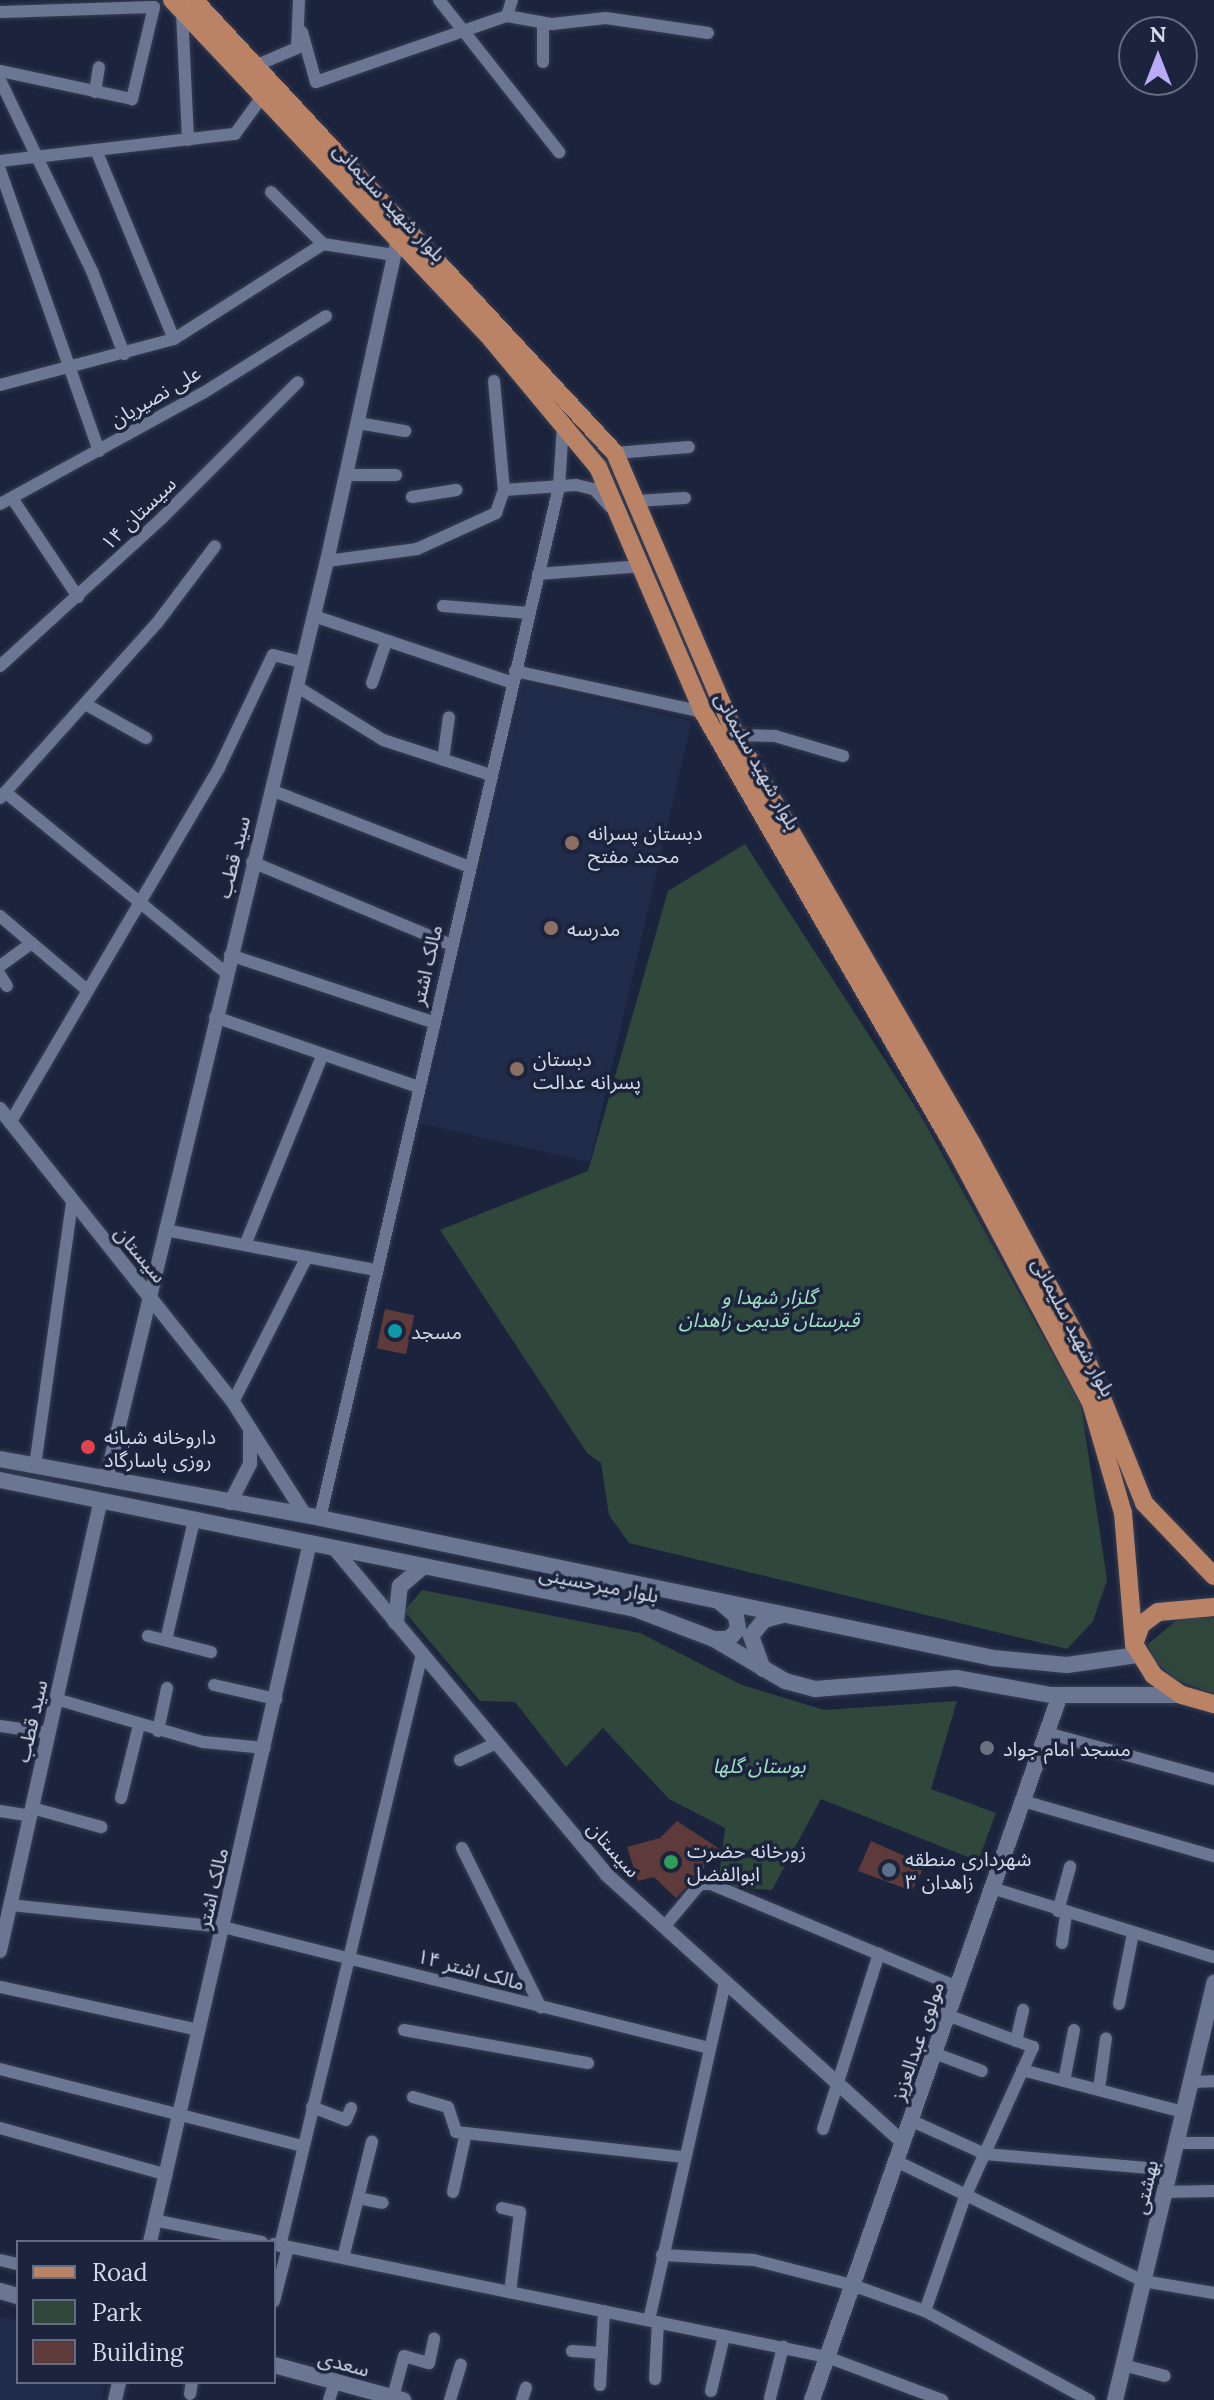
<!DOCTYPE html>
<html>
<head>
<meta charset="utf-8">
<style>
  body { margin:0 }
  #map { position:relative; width:1214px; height:2400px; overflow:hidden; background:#1b243c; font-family:Lora,"Noto Sans Arabic",serif }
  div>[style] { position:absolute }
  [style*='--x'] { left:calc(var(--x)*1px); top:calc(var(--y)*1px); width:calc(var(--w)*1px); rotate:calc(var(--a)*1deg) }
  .built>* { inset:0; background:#212c4a; transform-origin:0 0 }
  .green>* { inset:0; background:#30473c }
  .building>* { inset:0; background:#5e3b3a; transform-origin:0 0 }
  .roads { filter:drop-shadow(0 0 2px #373e53) drop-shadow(0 0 2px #373e53) }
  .minor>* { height:12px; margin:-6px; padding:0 6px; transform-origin:6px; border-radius:6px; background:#6a7692 }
  .tertiary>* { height:14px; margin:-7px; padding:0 7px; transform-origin:7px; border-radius:7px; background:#6a7692 }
  .secondary>* { height:16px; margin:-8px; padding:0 8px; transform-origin:8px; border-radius:8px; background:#6a7692 }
  .primary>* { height:18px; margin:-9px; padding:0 9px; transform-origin:9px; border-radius:9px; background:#ba8366 }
  .dots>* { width:22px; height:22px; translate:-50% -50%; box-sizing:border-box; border:4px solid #1b243c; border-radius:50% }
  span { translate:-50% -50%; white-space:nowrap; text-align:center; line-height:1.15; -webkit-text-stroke:7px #1b243c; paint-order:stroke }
  .street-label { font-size:20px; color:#d2d9e9 }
  .poi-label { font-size:20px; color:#d2d9e9 }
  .left { translate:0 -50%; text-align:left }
  .park-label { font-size:20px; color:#9fe1c2; font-style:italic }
  .legend { position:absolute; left:16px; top:2240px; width:260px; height:144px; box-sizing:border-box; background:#1b243c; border:2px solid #646c81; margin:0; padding:10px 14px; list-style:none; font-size:24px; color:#d2d9e9 }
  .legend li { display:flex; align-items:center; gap:16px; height:40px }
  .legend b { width:40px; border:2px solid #646c81 }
  .north { position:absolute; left:1118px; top:16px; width:80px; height:80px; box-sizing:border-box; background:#1b243c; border:2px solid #646c81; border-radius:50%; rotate:0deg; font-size:22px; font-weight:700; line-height:32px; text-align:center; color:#d2d9e9 }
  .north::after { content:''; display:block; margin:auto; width:28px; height:36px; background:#baaaf7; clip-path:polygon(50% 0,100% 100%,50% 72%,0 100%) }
</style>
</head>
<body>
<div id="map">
  <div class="built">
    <i style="left:523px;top:682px;width:173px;height:453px;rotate:13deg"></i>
    <i style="clip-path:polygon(0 2316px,18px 2321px,18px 2382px,106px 2382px,102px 2400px,0 2400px)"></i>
  </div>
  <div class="green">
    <i style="clip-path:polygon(745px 844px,920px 1114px,1081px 1405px,1107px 1580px,1093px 1621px,1067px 1649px,629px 1543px,609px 1515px,601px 1463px,587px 1453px,440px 1230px,588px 1171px,668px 891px)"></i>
    <i style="clip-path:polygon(422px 1590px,640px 1633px,742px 1685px,824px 1710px,957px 1701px,931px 1789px,996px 1813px,978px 1861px,821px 1799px,772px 1890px,718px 1886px,725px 1828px,669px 1799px,603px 1728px,566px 1767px,515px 1702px,480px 1701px,404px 1611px)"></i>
    <i style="clip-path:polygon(1214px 1617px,1214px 1694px,1174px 1679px,1151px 1657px,1148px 1644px,1178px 1619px)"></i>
  </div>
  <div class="building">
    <i style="left:385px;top:1309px;width:30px;height:40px;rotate:12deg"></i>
    <i style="clip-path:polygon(677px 1821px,721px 1850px,676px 1898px,654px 1877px,638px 1881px,627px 1847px,660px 1838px)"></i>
    <i style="clip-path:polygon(871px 1841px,918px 1862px,915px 1868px,922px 1871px,912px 1891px,858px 1871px)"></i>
  </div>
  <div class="roads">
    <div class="minor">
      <i style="--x:439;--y:0;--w:194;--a:51.7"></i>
      <i style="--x:0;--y:12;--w:154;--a:-1.9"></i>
      <i style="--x:154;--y:7;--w:95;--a:103.4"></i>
      <i style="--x:132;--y:99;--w:135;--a:-168"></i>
      <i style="--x:182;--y:12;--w:128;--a:87.3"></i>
      <i style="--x:507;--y:16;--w:17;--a:-73"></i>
      <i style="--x:543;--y:23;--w:39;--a:90"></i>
      <i style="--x:302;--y:32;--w:52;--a:74.4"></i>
      <i style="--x:316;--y:82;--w:202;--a:-19.1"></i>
      <i style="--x:507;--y:16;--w:46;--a:10.1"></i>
      <i style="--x:552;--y:24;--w:54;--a:-6.3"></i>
      <i style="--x:606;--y:18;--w:103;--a:8.4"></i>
      <i style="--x:255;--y:66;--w:46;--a:-23.2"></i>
      <i style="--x:297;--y:48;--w:48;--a:-87.6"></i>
      <i style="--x:0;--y:80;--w:212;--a:64.3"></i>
      <i style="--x:92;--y:271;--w:89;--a:68.9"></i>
      <i style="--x:95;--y:92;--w:25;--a:-81"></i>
      <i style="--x:96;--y:150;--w:204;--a:67.6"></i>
      <i style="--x:0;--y:161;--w:237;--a:-6.6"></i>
      <i style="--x:235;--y:134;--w:46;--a:-53.9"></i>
      <i style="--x:0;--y:170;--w:298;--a:70.6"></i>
      <i style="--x:271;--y:192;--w:74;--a:45"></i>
      <i style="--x:494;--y:381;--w:109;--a:84.8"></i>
      <i style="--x:0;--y:385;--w:180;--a:-14.8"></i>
      <i style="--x:174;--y:339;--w:177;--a:-32.5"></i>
      <i style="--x:323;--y:244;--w:72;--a:8.8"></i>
      <i style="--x:358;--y:423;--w:48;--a:9.7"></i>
      <i style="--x:615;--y:453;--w:74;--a:-4.6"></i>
      <i style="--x:346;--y:475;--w:50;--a:0"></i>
      <i style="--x:412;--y:497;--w:45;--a:-9"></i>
      <i style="--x:12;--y:498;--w:119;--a:56.3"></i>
      <i style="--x:636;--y:501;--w:49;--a:-3.5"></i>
      <i style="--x:0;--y:504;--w:231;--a:-28.7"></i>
      <i style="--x:203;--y:393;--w:145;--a:-32"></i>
      <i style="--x:327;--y:561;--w:91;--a:-7.6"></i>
      <i style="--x:417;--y:549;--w:87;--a:-24.5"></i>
      <i style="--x:496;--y:513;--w:24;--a:-71"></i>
      <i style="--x:504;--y:490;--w:72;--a:-4"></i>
      <i style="--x:576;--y:485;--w:18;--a:13"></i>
      <i style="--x:594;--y:489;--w:24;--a:48"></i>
      <i style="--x:538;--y:574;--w:105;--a:-4.4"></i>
      <i style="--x:443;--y:606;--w:86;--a:4.7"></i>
      <i style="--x:314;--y:616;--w:210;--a:18.6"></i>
      <i style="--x:0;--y:666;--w:219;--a:-42.4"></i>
      <i style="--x:162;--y:518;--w:192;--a:-45"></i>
      <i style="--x:515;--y:671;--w:192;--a:12.3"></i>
      <i style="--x:372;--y:683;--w:40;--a:-71.1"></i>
      <i style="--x:296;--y:686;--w:102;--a:31.8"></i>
      <i style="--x:383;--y:740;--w:114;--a:18"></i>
      <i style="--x:85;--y:704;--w:70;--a:29.1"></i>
      <i style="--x:735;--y:735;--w:40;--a:1.4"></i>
      <i style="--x:775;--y:736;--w:71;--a:16.4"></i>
      <i style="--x:443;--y:760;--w:43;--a:-82.1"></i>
      <i style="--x:271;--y:790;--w:213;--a:21.2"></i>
      <i style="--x:5;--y:792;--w:286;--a:39.3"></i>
      <i style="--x:0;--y:798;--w:235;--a:-48.1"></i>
      <i style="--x:157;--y:623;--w:96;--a:-53"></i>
      <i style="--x:252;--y:862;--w:216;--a:22.6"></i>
      <i style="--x:0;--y:916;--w:114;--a:40.4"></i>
      <i style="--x:230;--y:955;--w:214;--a:18.3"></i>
      <i style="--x:0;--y:966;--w:39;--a:-36"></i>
      <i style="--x:0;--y:975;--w:13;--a:58"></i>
      <i style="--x:215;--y:1017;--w:215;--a:19"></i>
      <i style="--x:10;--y:1123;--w:412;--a:-59.5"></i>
      <i style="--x:219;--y:768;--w:125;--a:-64.5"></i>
      <i style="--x:273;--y:655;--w:30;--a:14"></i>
      <i style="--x:165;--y:1230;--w:214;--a:10.8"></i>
      <i style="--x:245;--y:1245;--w:206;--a:-67.8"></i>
      <i style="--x:233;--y:1402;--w:163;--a:-63"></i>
      <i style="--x:35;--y:1466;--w:267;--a:-82"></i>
      <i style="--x:320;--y:1518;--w:1058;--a:-76.95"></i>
      <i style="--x:559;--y:487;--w:62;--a:-86.3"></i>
      <i style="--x:148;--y:1636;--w:65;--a:14.3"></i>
      <i style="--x:166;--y:1640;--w:122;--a:-76.8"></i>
      <i style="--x:214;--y:1685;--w:64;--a:12.7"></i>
      <i style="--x:56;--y:1699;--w:153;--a:16.3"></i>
      <i style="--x:203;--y:1742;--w:62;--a:5.5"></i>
      <i style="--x:0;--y:1726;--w:49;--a:8.1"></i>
      <i style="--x:158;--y:1731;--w:44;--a:-78.2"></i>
      <i style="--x:1047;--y:1733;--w:173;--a:15.4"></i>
      <i style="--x:460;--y:1760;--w:40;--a:-25"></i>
      <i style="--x:121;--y:1798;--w:75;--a:-76.1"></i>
      <i style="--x:1023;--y:1801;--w:199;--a:16.1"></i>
      <i style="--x:32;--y:1808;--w:72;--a:15.4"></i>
      <i style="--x:0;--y:1811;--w:30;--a:9"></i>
      <i style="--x:462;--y:1848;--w:178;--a:63.7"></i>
      <i style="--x:992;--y:1888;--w:232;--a:17.3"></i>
      <i style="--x:10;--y:1905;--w:214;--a:5.9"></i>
      <i style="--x:223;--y:1927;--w:501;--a:13.98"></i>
      <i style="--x:1058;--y:1911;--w:46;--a:-74.7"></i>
      <i style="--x:664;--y:1927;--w:56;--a:-50.1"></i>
      <i style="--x:700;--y:1884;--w:11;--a:0"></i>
      <i style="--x:711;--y:1884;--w:267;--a:22.7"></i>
      <i style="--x:1062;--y:1943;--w:28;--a:-82"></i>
      <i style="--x:0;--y:1987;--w:204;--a:12.2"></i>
      <i style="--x:1119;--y:2004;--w:72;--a:-78.8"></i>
      <i style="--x:404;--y:2030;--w:187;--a:10.2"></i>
      <i style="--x:1016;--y:2041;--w:32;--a:-77"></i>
      <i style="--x:934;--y:2053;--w:51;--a:20.6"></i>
      <i style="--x:0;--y:2069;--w:313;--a:14.3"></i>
      <i style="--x:1022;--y:2070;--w:166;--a:14.6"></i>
      <i style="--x:1064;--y:2081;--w:52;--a:-78.9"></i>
      <i style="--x:1191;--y:2082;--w:23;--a:-2"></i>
      <i style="--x:1099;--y:2089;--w:51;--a:-82.2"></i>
      <i style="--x:413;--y:2097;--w:36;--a:16"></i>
      <i style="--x:448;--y:2107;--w:26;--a:72"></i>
      <i style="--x:456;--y:2132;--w:227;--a:6.3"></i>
      <i style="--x:312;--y:2107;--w:36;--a:21"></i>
      <i style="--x:346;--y:2120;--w:13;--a:-67"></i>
      <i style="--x:910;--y:2120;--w:82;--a:24.4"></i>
      <i style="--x:985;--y:2154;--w:186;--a:4.9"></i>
      <i style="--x:0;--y:2128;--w:173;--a:15.7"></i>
      <i style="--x:823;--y:2129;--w:184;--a:-72.3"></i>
      <i style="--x:1176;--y:2143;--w:38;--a:0"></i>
      <i style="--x:896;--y:2161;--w:275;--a:25.9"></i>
      <i style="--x:1143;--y:2281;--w:72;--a:9.6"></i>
      <i style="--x:453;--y:2192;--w:60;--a:-77.6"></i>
      <i style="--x:1164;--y:2192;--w:50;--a:-1.1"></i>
      <i style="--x:358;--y:2198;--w:25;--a:11"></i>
      <i style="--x:502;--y:2208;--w:18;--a:13"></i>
      <i style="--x:520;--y:2212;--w:81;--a:97.1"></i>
      <i style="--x:154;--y:2220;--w:110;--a:11.5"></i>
      <i style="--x:274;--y:2244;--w:564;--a:11.55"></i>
      <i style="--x:827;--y:2357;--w:123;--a:20.5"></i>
      <i style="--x:280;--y:2246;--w:609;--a:-76.51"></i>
      <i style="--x:662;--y:2255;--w:92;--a:3.1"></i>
      <i style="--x:754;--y:2260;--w:101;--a:14.3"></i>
      <i style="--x:852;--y:2285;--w:77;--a:19.6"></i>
      <i style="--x:925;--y:2311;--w:187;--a:28.5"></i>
      <i style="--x:343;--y:2258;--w:120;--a:-76"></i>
      <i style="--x:0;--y:2260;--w:18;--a:13"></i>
      <i style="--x:274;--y:2301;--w:56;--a:-75.5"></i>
      <i style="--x:925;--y:2311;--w:121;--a:-70.7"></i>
      <i style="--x:965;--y:2197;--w:165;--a:-65.6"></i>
      <i style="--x:1033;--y:2047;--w:92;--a:-159.6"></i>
      <i style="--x:649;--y:2320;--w:346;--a:-77.3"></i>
      <i style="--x:572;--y:2351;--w:30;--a:4"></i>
      <i style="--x:1123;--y:2365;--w:43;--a:14.7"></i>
      <i style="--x:655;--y:2379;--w:57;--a:-87"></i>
      <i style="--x:600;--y:2385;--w:74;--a:-86.9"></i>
      <i style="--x:711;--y:2391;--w:57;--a:-76.7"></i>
      <i style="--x:190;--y:2394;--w:12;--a:-81"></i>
      <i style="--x:393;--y:2397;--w:42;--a:-75"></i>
      <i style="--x:404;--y:2356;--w:26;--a:16"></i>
      <i style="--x:429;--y:2363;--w:25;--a:-78"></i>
      <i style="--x:770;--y:2398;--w:53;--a:-75.7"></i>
      <i style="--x:329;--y:2400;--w:20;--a:-72"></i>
      <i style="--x:450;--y:2400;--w:37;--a:-73"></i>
      <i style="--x:522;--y:2400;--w:13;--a:-72"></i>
    </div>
    <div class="tertiary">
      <i style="--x:0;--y:1109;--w:374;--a:51.5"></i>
      <i style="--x:233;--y:1402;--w:134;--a:57.5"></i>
      <i style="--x:106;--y:1480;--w:945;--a:-76.48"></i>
      <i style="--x:327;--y:561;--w:327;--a:-77.6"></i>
      <i style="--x:230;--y:1503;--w:44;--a:-62.9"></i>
      <i style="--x:250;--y:1464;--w:30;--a:-90"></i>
      <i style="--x:333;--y:1547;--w:427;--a:50.1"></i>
      <i style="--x:607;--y:1875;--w:399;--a:42.1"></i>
      <i style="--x:0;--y:1951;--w:462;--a:-77.4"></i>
      <i style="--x:150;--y:2242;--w:718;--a:-77.12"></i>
      <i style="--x:115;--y:2400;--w:18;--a:-77"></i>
    </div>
    <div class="secondary">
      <i style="--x:0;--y:1459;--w:325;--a:10.4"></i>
      <i style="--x:320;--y:1518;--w:687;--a:11.75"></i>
      <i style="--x:993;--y:1658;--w:74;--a:5.4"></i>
      <i style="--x:1067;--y:1665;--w:71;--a:-8.1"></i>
      <i style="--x:0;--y:1480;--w:648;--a:11.48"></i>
      <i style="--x:635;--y:1609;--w:85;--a:20.8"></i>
      <i style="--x:714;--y:1639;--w:82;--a:30.6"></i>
      <i style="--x:785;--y:1681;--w:31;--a:15"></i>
      <i style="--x:815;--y:1689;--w:141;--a:-4.5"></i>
      <i style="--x:956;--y:1678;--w:97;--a:10.1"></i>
      <i style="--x:1051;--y:1695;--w:131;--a:0"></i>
      <i style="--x:396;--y:1622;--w:36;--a:-84"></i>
      <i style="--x:400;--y:1586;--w:30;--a:-40"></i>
      <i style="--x:714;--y:1639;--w:15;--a:0"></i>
      <i style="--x:729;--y:1639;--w:13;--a:-48"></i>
      <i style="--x:738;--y:1629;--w:13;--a:-99"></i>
      <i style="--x:736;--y:1616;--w:20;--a:-139"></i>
      <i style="--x:763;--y:1669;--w:35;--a:-110"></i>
      <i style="--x:751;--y:1636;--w:21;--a:-51"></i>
      <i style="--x:764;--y:1620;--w:20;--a:-15"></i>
      <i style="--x:0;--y:2291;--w:19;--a:16"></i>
      <i style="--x:274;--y:2365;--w:134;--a:15.2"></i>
      <i style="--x:812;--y:2400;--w:747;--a:-70.62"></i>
      <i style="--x:1115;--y:2400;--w:429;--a:-76.6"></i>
    </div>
    <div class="primary">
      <i style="--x:172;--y:0;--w:467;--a:46.7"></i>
      <i style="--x:492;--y:340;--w:165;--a:50.2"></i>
      <i style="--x:598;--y:467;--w:267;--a:66.8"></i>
      <i style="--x:703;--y:712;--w:508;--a:60"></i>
      <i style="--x:957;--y:1152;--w:285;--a:61.9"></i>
      <i style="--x:1091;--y:1403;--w:115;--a:73.8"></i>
      <i style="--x:1123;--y:1513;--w:131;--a:85.2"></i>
      <i style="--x:194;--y:0;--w:618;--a:47.1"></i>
      <i style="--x:615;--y:453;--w:306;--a:66.9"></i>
      <i style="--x:735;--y:735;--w:473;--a:59.9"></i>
      <i style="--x:972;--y:1144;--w:230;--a:61.6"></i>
      <i style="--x:1081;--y:1346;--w:169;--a:68.1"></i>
      <i style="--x:1144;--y:1503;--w:101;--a:46.2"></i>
      <i style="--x:1214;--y:1607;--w:56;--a:174.9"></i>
      <i style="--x:1158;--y:1612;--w:21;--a:143"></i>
      <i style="--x:1141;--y:1625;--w:20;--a:110"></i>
      <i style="--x:1134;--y:1644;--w:36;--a:58"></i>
      <i style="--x:1153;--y:1675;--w:35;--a:35"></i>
      <i style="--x:1182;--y:1695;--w:33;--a:16"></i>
    </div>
  </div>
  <div class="dots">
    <i style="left:572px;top:843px;background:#8d6e63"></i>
    <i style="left:551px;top:928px;background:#8d6e63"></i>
    <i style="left:517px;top:1069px;background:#8d6e63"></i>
    <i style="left:395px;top:1331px;background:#0f9aa8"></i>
    <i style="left:88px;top:1447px;background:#e0444e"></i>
    <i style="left:987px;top:1748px;background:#6b7280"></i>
    <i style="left:671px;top:1862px;background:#2e9e5b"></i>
    <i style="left:889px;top:1870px;background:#5c6f8a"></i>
  </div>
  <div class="street-label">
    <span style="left:390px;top:202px;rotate:47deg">بلوار شهید سلیمانی</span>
    <span style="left:155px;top:396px;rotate:-30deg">علی نصیریان</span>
    <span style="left:138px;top:513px;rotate:-44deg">سیستان ۱۴</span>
    <span style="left:758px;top:761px;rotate:61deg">بلوار شهید سلیمانی</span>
    <span style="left:233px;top:857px;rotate:-76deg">سید قطب</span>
    <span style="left:426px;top:965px;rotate:-77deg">مالک اشتر</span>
    <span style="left:141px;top:1254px;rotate:50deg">سیستان</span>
    <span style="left:1074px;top:1327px;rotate:62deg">بلوار شهید سلیمانی</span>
    <span style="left:599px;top:1584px;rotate:11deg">بلوار میرحسینی</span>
    <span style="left:31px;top:1721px;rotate:-77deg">سید قطب</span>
    <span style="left:614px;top:1849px;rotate:48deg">سیستان</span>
    <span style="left:212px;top:1888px;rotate:-77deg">مالک اشتر</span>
    <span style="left:471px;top:1969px;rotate:15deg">مالک اشتر ۱۴</span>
    <span style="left:917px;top:2041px;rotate:-71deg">مولوی عبدالعزیز</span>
    <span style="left:1145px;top:2187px;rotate:-77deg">بهشتی</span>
    <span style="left:344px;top:2363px;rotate:15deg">سعدی</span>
  </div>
  <div class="poi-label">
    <span class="left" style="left:588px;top:844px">دبستان پسرانه<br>محمد مفتح</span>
    <span class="left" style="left:567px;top:928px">مدرسه</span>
    <span class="left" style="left:533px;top:1070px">دبستان<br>پسرانه عدالت</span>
    <span class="left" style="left:411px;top:1331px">مسجد</span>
    <span class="left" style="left:104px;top:1448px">داروخانه شبانه<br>روزی پاسارگاد</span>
    <span class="left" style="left:1003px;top:1748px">مسجد امام جواد</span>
    <span class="left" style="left:687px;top:1862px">زورخانه حضرت<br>ابوالفضل</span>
    <span class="left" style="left:905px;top:1870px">شهرداری منطقه<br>۳ زاهدان</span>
  </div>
  <div class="park-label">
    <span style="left:769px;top:1308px">گلزار شهدا و<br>قبرستان قدیمی زاهدان</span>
    <span style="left:759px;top:1765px">بوستان گلها</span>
  </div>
  <ul class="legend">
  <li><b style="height:10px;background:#ba8366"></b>Road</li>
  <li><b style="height:22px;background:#30473c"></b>Park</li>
  <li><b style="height:22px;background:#5e3b3a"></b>Building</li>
  </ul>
  <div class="north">N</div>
</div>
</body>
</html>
